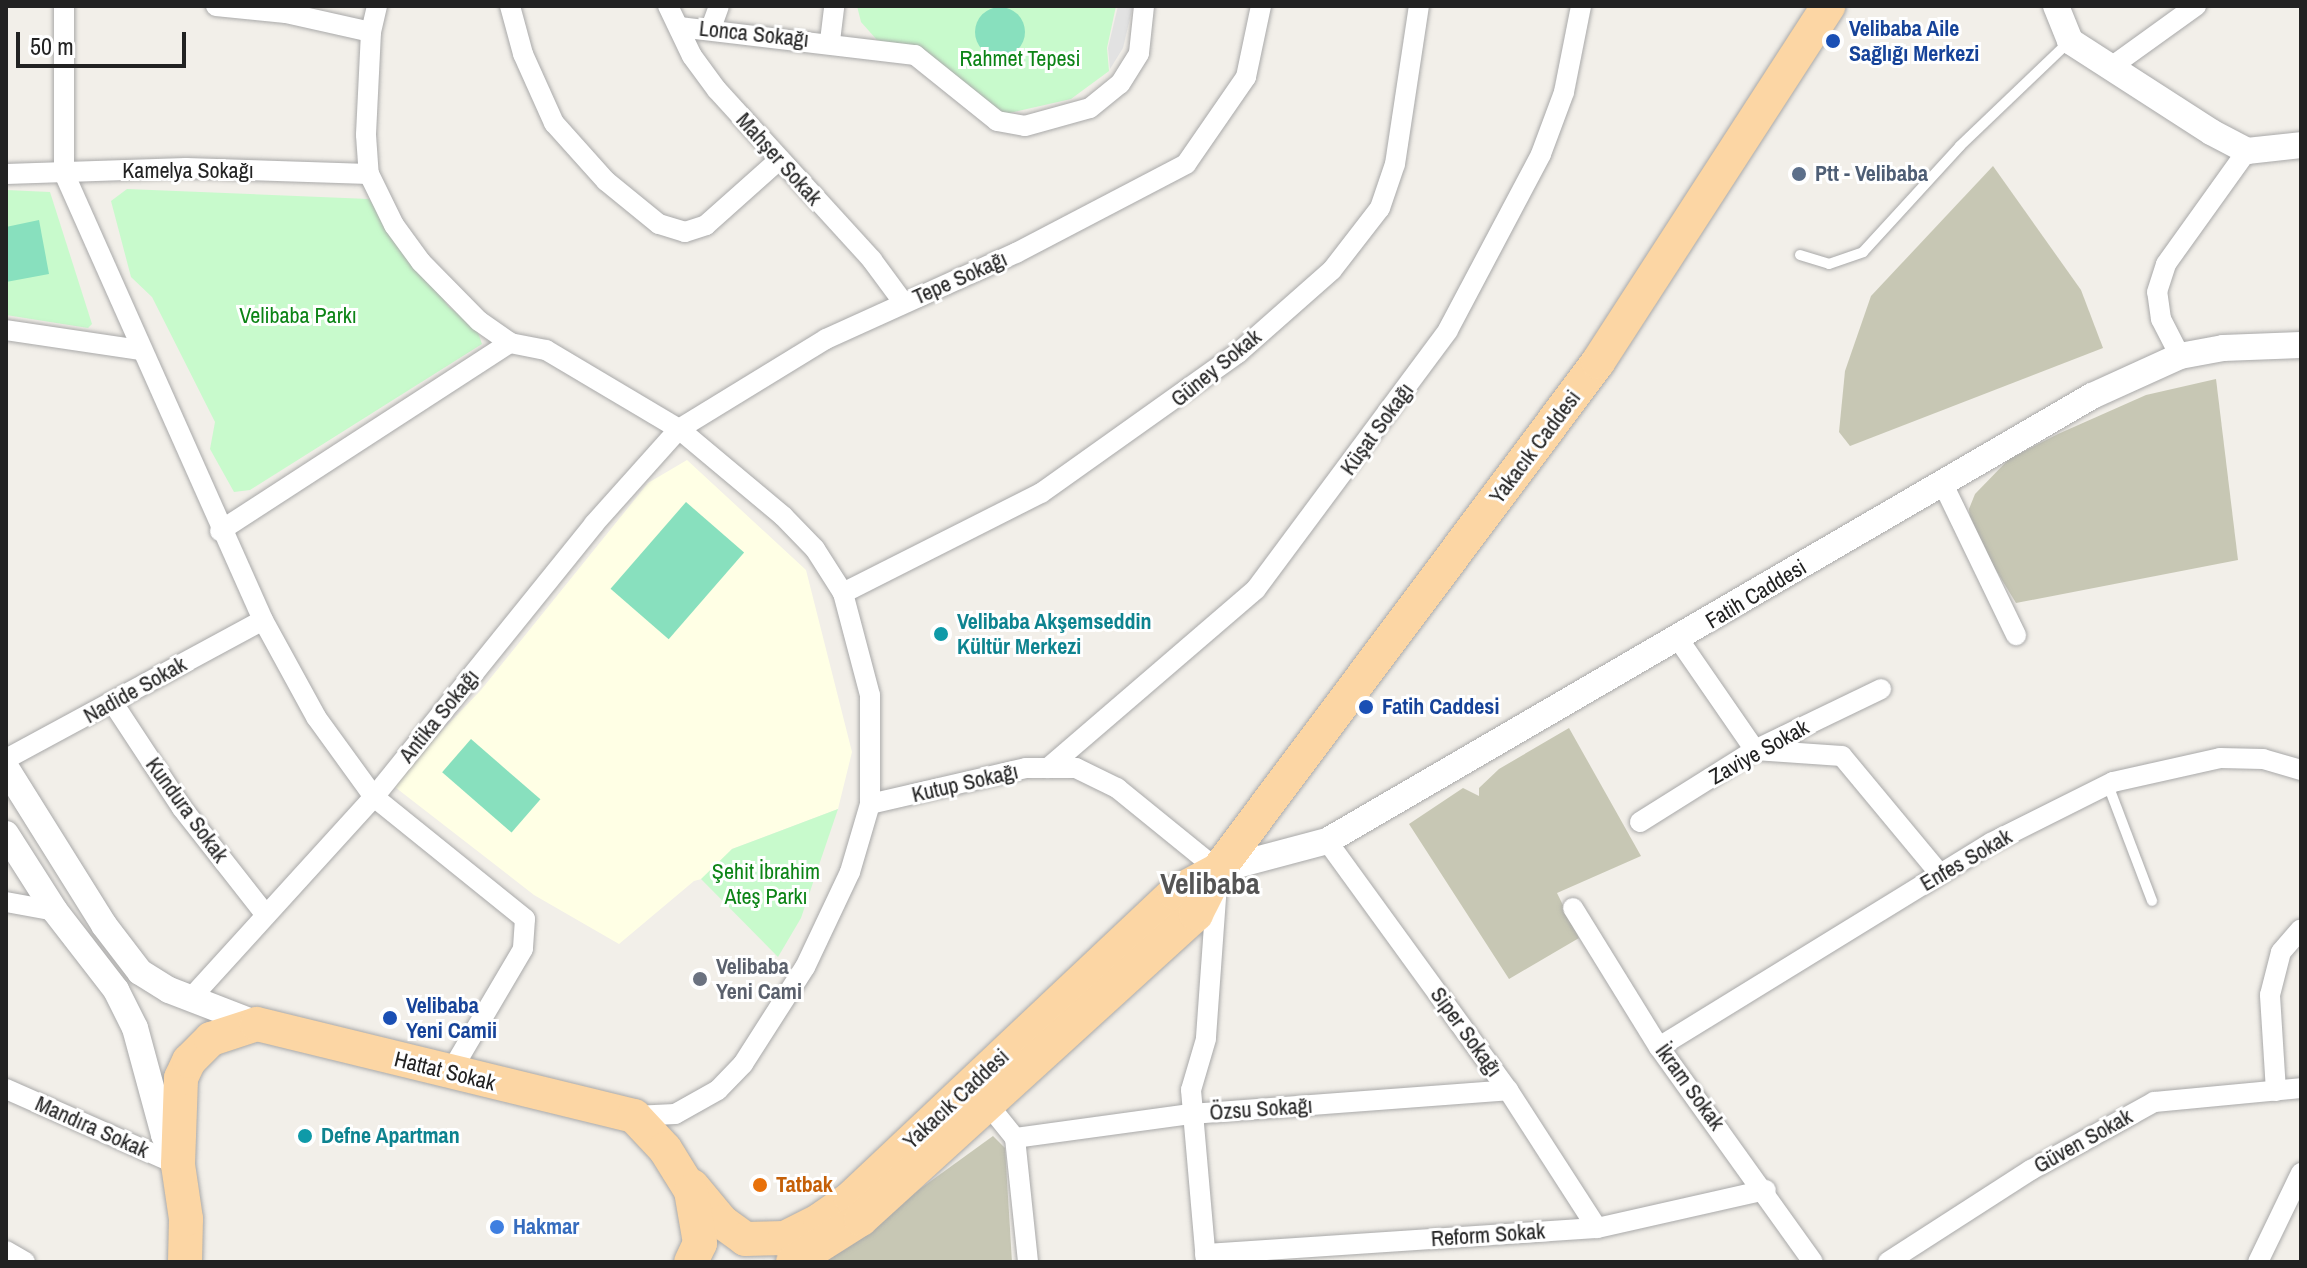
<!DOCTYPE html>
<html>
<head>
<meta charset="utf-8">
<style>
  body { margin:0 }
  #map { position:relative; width:2307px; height:1268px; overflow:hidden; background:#f2efe9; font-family:"Archivo Narrow",sans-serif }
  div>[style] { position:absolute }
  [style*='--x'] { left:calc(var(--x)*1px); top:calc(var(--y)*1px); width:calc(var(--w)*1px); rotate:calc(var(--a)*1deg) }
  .education>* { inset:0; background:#ffffe5 }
  .construction>* { inset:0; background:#c7c7b4 }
  .park>* { inset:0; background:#c8facc }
  .pitch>* { inset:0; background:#88e0be; transform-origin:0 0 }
  .round { border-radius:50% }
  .parking>* { inset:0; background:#e2e2e2 }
  .roads { filter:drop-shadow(0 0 2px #a9a9a9) drop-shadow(0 0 2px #a9a9a9) }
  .service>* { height:10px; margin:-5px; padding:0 5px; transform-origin:5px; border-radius:5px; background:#fff }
  .minor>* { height:20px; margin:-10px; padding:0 10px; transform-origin:10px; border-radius:10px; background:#fff }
  .tertiary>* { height:26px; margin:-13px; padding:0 13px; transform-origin:13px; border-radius:13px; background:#fff }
  .primary>* { height:34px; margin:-17px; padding:0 17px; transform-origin:17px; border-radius:17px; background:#fcd6a4 }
  .dots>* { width:22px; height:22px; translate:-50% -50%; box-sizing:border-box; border:4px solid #fff; border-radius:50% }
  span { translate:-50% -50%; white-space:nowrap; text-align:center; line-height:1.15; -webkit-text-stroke:6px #fff; paint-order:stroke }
  .transit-label { font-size:22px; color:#164399; font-weight:700 }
  .left { translate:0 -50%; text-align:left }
  .street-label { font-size:22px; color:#222 }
  .park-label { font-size:22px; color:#0c8416 }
  .service-label { font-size:22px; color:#4e5e75; font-weight:700 }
  .culture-label { font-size:22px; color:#0d838f; font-weight:700 }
  .worship-label { font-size:22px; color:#5b616d; font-weight:700 }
  .food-label { font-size:22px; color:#c56008; font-weight:700 }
  .shop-label { font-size:22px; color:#366cbe; font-weight:700 }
  .district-label { font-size:30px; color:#555; font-weight:700 }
  .frame { position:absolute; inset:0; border:8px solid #222; pointer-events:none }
  .scale { position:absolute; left:16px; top:32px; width:170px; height:36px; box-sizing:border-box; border:4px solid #222; border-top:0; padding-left:10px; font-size:24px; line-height:28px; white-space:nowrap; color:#222; -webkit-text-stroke:6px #fff; paint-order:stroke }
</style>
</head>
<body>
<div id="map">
  <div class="education">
    <i style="clip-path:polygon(687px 460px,806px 570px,852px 752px,838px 809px,732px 849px,709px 877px,694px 881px,619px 944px,534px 895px,391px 784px,481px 690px,648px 483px)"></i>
  </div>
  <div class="construction">
    <i style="clip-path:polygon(1993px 166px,2081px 290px,2103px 348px,1850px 446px,1839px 432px,1845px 371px,1871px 296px)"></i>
    <i style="clip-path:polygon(2216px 379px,2238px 560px,2016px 603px,1971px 529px,1969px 509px,1975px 494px,2009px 459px,2058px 434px,2146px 395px)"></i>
    <i style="clip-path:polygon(1569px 728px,1641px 856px,1557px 893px,1579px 938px,1509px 979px,1409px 824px,1463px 788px,1479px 796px,1479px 788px,1499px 769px)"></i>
    <i style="clip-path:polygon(993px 1136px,1005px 1148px,1012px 1262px,819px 1262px)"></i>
  </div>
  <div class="park">
    <i style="clip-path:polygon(857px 6px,1116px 6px,1107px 48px,1109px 71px,1071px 99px,1005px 114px,916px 50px,877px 40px,861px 22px)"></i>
    <i style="clip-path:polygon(127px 189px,369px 199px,449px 307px,476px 327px,482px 344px,250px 490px,234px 492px,210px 449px,215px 422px,152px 297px,131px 277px,111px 201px)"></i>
    <i style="clip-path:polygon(6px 190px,50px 192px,92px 324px,88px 328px,6px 315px)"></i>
    <i style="clip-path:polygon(838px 809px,801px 918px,778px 957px,701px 879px,732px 849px)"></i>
  </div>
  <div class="pitch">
    <i class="round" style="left:975px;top:7px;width:50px;height:50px"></i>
    <i style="clip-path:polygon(39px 220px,49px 274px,6px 282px,6px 227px)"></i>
    <i style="left:686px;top:502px;width:77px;height:115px;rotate:41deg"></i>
    <i style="left:471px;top:739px;width:92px;height:44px;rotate:41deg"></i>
  </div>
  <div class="parking">
    <i style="clip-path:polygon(1118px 6px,1133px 6px,1123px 48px,1110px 69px,1108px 48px)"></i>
  </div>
  <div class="roads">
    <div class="service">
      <i style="--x:1800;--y:255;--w:30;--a:17"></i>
      <i style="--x:1829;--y:264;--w:36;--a:-19"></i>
      <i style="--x:1863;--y:252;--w:144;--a:-47.5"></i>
      <i style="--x:1960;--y:146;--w:151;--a:-43.7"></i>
      <i style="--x:2108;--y:785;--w:124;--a:69.2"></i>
    </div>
    <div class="minor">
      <i style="--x:64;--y:6;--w:167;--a:90"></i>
      <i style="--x:64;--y:173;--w:489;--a:66"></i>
      <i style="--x:263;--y:620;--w:111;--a:61.3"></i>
      <i style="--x:316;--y:717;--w:99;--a:54.1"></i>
      <i style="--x:374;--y:797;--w:194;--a:38.9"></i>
      <i style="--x:525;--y:919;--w:30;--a:94"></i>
      <i style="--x:523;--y:949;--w:144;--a:120.5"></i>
      <i style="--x:216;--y:6;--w:70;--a:5.7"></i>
      <i style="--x:286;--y:13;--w:87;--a:12.6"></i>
      <i style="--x:377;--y:6;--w:27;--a:103"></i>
      <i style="--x:371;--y:32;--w:103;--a:92.8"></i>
      <i style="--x:366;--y:135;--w:39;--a:86"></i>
      <i style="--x:369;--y:174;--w:57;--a:63.9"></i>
      <i style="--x:394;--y:225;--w:46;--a:53.9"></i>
      <i style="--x:421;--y:262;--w:83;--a:45.5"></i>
      <i style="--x:479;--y:321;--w:38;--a:35"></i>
      <i style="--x:510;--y:343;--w:37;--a:11"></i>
      <i style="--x:546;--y:350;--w:155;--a:30.7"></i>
      <i style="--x:679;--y:429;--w:136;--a:39.9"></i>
      <i style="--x:783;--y:516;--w:46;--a:45.9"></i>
      <i style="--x:815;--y:549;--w:52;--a:57.5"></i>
      <i style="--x:843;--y:593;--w:106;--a:75.2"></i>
      <i style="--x:870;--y:695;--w:109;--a:90"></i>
      <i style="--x:870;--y:804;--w:71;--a:106.4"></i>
      <i style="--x:850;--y:872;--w:105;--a:115.3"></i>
      <i style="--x:805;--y:967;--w:115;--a:122.6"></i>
      <i style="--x:743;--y:1064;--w:36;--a:134"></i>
      <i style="--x:718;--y:1090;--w:49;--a:150.8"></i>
      <i style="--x:675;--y:1114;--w:41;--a:177.2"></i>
      <i style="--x:510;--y:6;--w:50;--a:74.8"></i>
      <i style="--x:523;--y:54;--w:76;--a:65.8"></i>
      <i style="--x:554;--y:123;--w:78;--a:48.1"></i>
      <i style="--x:606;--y:181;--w:68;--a:39.1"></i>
      <i style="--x:659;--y:224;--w:27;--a:17"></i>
      <i style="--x:685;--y:232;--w:22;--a:-18"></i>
      <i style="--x:706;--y:225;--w:99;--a:-41.7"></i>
      <i style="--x:668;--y:6;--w:55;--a:64.4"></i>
      <i style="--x:692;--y:56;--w:42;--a:53.7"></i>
      <i style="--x:717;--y:90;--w:230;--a:47.6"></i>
      <i style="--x:872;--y:260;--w:52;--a:53.6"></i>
      <i style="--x:679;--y:27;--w:238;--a:6.8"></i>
      <i style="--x:915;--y:55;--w:105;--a:38.8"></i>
      <i style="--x:997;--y:121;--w:28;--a:10"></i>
      <i style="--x:1025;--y:126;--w:67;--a:-15.5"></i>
      <i style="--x:1090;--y:108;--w:38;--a:-39"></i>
      <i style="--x:1120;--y:84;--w:36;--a:-58"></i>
      <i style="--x:1139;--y:53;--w:47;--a:-83.9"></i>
      <i style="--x:711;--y:28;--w:23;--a:-70"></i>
      <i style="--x:830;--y:41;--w:35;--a:-83"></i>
      <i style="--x:2111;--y:67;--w:105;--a:-35.7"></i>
      <i style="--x:6;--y:174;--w:180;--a:-1.9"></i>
      <i style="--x:186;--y:168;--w:183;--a:1.9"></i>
      <i style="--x:6;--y:330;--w:135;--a:8.5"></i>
      <i style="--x:2180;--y:356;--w:42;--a:-117.2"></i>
      <i style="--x:2161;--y:319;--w:27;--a:-98"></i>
      <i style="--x:2157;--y:292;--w:29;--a:-72"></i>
      <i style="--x:2166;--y:264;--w:139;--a:-54.4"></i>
      <i style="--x:1943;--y:484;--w:168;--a:64.2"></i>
      <i style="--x:220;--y:531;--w:346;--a:-33"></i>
      <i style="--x:843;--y:593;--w:222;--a:-26.8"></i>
      <i style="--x:1041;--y:493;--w:242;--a:-35.4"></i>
      <i style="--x:1238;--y:353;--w:125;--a:-41.4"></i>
      <i style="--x:1332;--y:270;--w:78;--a:-52.3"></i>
      <i style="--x:1380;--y:208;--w:46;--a:-71.2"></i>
      <i style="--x:1395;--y:164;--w:160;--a:-81.4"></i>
      <i style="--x:1679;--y:640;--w:134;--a:55.4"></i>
      <i style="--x:1755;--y:750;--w:87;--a:3.9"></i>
      <i style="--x:1842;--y:756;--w:153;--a:50.3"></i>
      <i style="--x:113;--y:703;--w:126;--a:56.7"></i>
      <i style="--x:182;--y:808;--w:135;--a:51.9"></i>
      <i style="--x:6;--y:759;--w:292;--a:-28.4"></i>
      <i style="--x:1048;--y:768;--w:274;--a:-40.7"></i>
      <i style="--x:1256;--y:589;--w:322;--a:-53.4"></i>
      <i style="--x:1448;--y:330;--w:199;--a:-62.1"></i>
      <i style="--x:1541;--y:154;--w:66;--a:-69.6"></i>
      <i style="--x:1564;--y:92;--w:88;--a:-78.8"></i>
      <i style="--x:870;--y:804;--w:160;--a:-13"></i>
      <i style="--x:1026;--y:768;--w:50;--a:0"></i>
      <i style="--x:1076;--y:768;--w:46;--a:26"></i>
      <i style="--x:1117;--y:788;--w:130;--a:39.1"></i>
      <i style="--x:1218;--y:870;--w:169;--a:94.1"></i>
      <i style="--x:1206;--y:1039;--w:53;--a:106.4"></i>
      <i style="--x:1191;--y:1090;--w:173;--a:85"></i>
      <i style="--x:1640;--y:822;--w:136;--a:-32.1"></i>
      <i style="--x:1755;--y:750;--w:140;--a:-25.8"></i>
      <i style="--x:1327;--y:841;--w:308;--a:54"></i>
      <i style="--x:1508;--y:1090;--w:164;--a:57.2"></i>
      <i style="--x:6;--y:902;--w:50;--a:10.4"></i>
      <i style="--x:1573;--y:908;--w:163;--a:58.3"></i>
      <i style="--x:1659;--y:1047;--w:264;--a:54.4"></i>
      <i style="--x:191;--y:998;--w:272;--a:-47.7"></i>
      <i style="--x:374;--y:797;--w:351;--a:-51.1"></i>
      <i style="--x:594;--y:524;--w:127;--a:-48.2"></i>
      <i style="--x:679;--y:429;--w:172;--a:-31.5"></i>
      <i style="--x:826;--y:339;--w:209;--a:-24.4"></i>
      <i style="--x:1016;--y:253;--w:192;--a:-27.6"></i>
      <i style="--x:1186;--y:164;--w:106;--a:-55.4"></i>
      <i style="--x:1246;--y:77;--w:73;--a:-78.1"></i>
      <i style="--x:1659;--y:1047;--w:390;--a:-31.6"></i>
      <i style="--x:1991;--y:843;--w:136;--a:-26.6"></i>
      <i style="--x:2113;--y:782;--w:110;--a:-12.6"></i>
      <i style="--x:2220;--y:758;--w:43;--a:1.3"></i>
      <i style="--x:2263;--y:759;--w:40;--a:16"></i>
      <i style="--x:6;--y:1089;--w:188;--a:23.8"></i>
      <i style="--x:2276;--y:1091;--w:96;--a:-93.6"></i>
      <i style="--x:2270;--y:995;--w:44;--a:-75.7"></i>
      <i style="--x:2281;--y:952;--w:30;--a:-49"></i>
      <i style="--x:982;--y:1097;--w:53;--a:51.2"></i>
      <i style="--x:1015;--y:1138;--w:125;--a:84"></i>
      <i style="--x:1015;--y:1138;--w:178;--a:-7.8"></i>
      <i style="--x:1191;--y:1114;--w:318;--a:-4.3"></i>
      <i style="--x:6;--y:1251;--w:22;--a:30"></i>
      <i style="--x:1205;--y:1254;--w:393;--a:-3.8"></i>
      <i style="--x:1597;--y:1228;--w:173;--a:-12.7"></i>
      <i style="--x:1888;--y:1262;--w:170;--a:-32.8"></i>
      <i style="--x:2031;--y:1170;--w:141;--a:-28.9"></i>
      <i style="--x:2154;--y:1102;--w:148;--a:-5.4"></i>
      <i style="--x:2258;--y:1262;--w:99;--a:-64.2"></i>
    </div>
    <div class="tertiary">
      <i style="--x:2056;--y:6;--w:38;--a:68"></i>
      <i style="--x:2070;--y:41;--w:168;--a:32.8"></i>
      <i style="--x:2211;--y:132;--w:41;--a:27.8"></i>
      <i style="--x:2247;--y:151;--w:54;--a:-6.3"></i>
      <i style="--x:6;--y:768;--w:185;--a:58"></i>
      <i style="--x:104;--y:925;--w:59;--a:52.5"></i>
      <i style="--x:140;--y:972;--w:34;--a:32"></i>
      <i style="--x:169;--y:990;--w:94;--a:21.1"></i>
      <i style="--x:6;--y:834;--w:91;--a:57.5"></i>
      <i style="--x:55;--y:911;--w:100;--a:52.3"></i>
      <i style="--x:116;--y:990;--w:42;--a:63.4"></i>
      <i style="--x:135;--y:1028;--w:111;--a:74.8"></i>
      <i style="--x:164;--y:1135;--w:28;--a:64"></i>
      <i style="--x:1218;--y:870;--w:113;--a:-14.9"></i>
      <i style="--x:1327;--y:841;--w:885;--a:-30.19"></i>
      <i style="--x:2092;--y:396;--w:97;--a:-24.4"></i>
      <i style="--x:2180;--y:356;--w:44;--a:-10.5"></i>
      <i style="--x:2223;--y:348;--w:78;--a:-2.2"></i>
    </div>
    <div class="primary">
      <i style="--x:692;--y:1186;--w:47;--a:50.2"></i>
      <i style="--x:722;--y:1222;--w:29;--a:36"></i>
      <i style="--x:745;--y:1239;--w:40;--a:-1.4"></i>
      <i style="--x:785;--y:1238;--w:39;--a:-27"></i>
      <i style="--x:820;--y:1220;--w:38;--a:-35"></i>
      <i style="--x:851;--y:1198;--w:445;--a:-43.3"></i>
      <i style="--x:1175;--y:893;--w:49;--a:-28.1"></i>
      <i style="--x:185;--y:1262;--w:43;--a:-88.7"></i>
      <i style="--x:186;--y:1219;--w:55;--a:-98.4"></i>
      <i style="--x:178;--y:1165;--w:87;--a:-88"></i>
      <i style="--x:181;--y:1078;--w:19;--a:-65"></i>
      <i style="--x:189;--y:1061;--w:31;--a:-45"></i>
      <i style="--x:211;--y:1039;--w:48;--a:-18.1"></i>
      <i style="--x:257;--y:1024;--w:388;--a:13.7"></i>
      <i style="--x:634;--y:1116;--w:45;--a:46.8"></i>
      <i style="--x:665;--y:1149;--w:49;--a:58.2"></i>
      <i style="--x:691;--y:1191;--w:53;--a:80.2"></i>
      <i style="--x:700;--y:1243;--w:21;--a:115"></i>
      <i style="--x:793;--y:1262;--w:80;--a:-32.3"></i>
      <i style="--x:861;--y:1219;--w:453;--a:-42.3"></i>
      <i style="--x:1196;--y:914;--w:49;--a:-63.4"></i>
      <i style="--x:1218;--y:870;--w:634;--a:-53.2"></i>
      <i style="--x:1598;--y:362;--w:424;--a:-57.1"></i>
    </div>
  </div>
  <div class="dots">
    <i style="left:1833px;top:41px;background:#1a4fb4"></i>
    <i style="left:1799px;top:174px;background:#5c6f8a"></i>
    <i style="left:941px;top:634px;background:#0f9aa8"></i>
    <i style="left:1366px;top:707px;background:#1a4fb4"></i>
    <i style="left:700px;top:979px;background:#6b7280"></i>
    <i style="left:390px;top:1018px;background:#1a4fb4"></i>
    <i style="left:305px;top:1136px;background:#0f9aa8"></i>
    <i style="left:760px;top:1185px;background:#e8710a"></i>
    <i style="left:497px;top:1227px;background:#3f7fe0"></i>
  </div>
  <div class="transit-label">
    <span class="left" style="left:1849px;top:41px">Velibaba Aile<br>Sağlığı Merkezi</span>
    <span class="left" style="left:1382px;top:707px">Fati̇h Caddesi̇</span>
    <span class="left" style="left:406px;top:1018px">Velibaba<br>Yeni Camii</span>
  </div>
  <div class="street-label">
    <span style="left:754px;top:34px;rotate:6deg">Lonca Sokağı</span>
    <span style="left:779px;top:159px;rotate:48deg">Mahşer Sokak</span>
    <span style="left:188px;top:171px">Kamelya Sokağı</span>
    <span style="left:960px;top:278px;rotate:-24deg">Tepe Sokağı</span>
    <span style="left:1216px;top:368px;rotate:-39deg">Güney Sokak</span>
    <span style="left:1377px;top:429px;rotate:-54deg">Küşat Sokağı</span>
    <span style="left:1535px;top:447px;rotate:-53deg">Yakacık Caddesi</span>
    <span style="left:1756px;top:594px;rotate:-31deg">Fatih Caddesi</span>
    <span style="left:135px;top:690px;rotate:-29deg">Nadide Sokak</span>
    <span style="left:439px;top:716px;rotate:-51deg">Antika Sokağı</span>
    <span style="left:1759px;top:752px;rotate:-29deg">Zaviye Sokak</span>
    <span style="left:965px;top:783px;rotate:-13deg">Kutup Sokağı</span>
    <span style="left:187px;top:810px;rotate:54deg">Kundura Sokak</span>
    <span style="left:1966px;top:860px;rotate:-30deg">Enfes Sokak</span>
    <span style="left:1466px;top:1032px;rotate:54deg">Siper Sokağı</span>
    <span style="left:445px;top:1071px;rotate:14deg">Hattat Sokak</span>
    <span style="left:1690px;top:1087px;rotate:54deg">İkram Sokak</span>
    <span style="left:956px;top:1099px;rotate:-43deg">Yakacık Caddesi</span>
    <span style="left:1261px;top:1109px;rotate:-4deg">Özsu Sokağı</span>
    <span style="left:92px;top:1127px;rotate:24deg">Mandıra Sokak</span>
    <span style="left:2083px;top:1141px;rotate:-29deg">Güven Sokak</span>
    <span style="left:1488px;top:1235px;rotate:-4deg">Reform Sokak</span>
  </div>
  <div class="park-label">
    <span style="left:1020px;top:59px">Rahmet Tepesi</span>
    <span style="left:298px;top:316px">Velibaba Parkı</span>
    <span style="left:766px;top:884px">Şehit İbrahim<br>Ateş Parkı</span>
  </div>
  <div class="service-label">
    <span class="left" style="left:1815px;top:174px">Ptt - Velibaba</span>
  </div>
  <div class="culture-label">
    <span class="left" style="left:957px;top:634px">Velibaba Akşemseddin<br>Kültür Merkezi</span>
    <span class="left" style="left:321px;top:1136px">Defne Apartman</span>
  </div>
  <div class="worship-label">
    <span class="left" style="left:716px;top:979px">Velibaba<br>Yeni Cami</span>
  </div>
  <div class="food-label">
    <span class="left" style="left:776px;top:1185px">Tatbak</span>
  </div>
  <div class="shop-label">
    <span class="left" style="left:513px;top:1227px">Hakmar</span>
  </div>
  <div class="district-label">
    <span style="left:1210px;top:883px">Velibaba</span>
  </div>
  <div class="frame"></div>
  <div class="scale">50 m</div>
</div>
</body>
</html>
